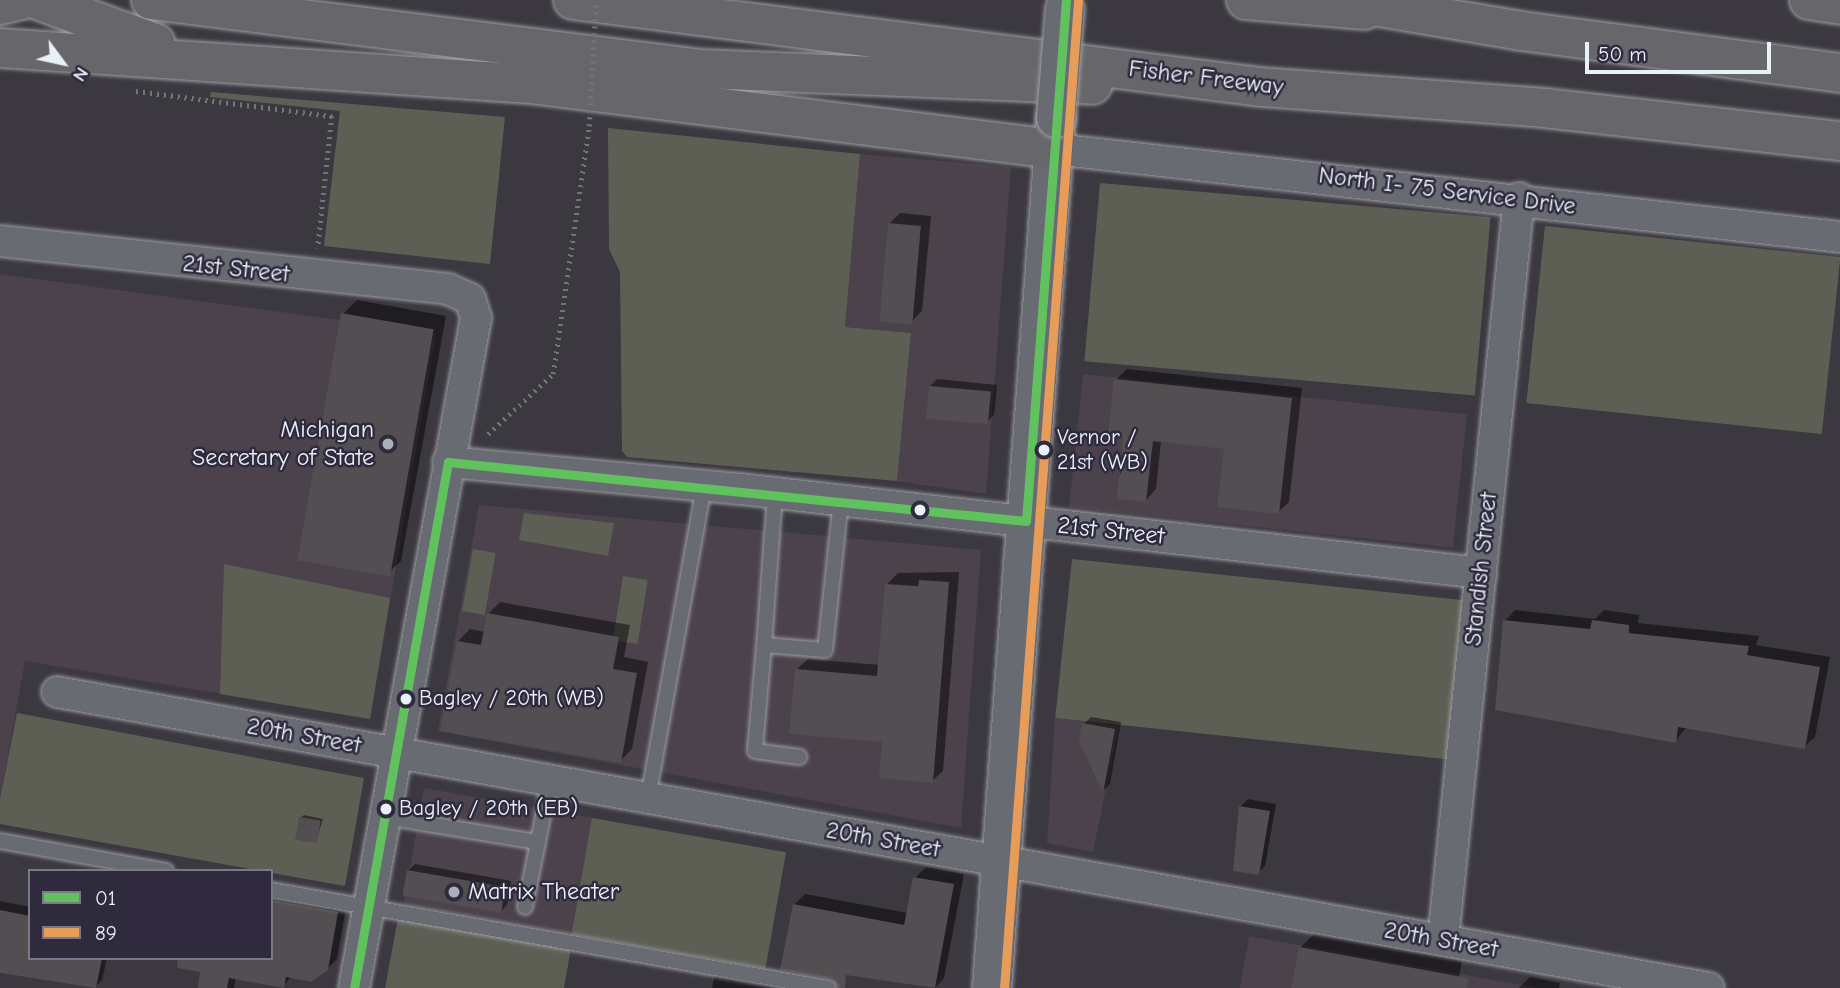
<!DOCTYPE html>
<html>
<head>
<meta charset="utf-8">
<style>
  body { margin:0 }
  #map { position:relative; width:1840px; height:988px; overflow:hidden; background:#3b3840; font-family:"Comic Neue",sans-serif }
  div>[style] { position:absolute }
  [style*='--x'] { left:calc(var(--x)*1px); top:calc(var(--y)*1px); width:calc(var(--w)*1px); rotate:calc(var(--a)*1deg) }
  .built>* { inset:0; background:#4b424c; transform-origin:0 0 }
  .green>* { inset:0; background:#5e5f54; transform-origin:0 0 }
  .shadow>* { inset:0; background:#0007 }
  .building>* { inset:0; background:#534e51; transform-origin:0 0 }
  .path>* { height:4.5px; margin-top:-2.25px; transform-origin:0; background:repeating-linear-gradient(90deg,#747479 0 2px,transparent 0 7px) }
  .roads { filter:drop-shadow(0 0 2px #9d9da2) drop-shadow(0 0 2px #9d9da2) }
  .lane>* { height:14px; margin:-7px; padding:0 7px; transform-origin:7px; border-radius:7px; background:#696b72 }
  .street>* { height:30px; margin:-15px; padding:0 15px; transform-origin:15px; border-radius:15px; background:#696b72 }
  .secondary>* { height:38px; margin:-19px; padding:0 19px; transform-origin:19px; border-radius:19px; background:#696b72 }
  .highway>* { height:38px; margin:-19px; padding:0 19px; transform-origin:19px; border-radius:19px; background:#67676b }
  .path-bridge>* { height:4.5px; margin-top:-2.25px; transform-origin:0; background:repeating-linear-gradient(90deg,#747479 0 2px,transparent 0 7px) }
  .bridges { filter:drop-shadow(0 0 2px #9d9da2) drop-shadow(0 0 2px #9d9da2) }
  .secondary-bridge>* { height:38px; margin:-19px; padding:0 19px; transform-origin:19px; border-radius:19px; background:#696b72 }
  .bus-1>* { height:9px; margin:-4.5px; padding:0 4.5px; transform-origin:4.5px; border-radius:4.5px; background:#60c15e }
  .bus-2>* { height:9px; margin:-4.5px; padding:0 4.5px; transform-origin:4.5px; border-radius:4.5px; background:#e89c59 }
  .dots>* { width:19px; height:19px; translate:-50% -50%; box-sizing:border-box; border:4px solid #2f2a3d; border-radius:50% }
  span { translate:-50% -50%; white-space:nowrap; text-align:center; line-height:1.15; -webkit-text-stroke:5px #2f2a3d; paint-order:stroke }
  .bus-label { font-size:22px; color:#e8f1f8 }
  .left { translate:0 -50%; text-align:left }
  .street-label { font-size:24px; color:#e8f1f8 }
  .poi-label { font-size:24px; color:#e8f1f8 }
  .right { translate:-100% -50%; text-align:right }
  .legend { position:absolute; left:28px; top:869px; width:245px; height:91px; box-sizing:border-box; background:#2f2a3d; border:2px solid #797a88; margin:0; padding:9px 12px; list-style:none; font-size:21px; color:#e8f1f8 }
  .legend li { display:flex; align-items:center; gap:14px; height:35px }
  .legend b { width:35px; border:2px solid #797a88 }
  .north { position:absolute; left:28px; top:28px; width:70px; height:70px; -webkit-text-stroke:5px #2f2a3d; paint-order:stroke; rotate:123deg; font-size:19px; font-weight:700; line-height:28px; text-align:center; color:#e8f1f8 }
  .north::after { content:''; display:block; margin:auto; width:24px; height:32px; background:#e8f1f8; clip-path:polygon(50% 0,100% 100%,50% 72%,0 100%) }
  .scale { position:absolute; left:1585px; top:42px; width:186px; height:32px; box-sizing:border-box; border:4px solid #e8f1f8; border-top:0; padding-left:9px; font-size:21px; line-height:24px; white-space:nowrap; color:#e8f1f8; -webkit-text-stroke:5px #2f2a3d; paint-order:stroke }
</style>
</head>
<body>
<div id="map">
  <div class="built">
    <i style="clip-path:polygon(860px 154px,1011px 167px,986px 494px,897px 481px,911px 333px,845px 327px)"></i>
    <i style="clip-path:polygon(0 274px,436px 333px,370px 719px,25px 661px,0 799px)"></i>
    <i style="left:1083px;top:374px;width:386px;height:134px;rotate:6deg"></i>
    <i style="clip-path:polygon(479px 505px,981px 550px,961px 828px,438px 731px)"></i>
    <i style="clip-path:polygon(1055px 718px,1119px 726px,1093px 852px,1047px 843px)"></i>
    <i style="left:424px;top:788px;width:171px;height:118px;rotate:10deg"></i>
    <i style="clip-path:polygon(1249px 936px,1538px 988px,1240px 988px)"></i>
  </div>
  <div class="green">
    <i style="clip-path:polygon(211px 92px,505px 117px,490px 264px,324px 246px,340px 111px,210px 97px)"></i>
    <i style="clip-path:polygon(608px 128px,860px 154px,845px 327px,911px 333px,897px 481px,627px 457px,622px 451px,620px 272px,609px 249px)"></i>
    <i style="left:1100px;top:183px;width:392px;height:179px;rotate:5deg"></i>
    <i style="left:1545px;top:226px;width:297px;height:178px;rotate:6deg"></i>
    <i style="clip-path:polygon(524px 513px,614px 523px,608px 556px,519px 540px)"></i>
    <i style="left:473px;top:549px;width:23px;height:63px;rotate:10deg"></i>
    <i style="left:1072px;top:559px;width:394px;height:160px;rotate:6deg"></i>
    <i style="clip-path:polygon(224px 564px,390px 598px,370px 719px,220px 694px)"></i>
    <i style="left:623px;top:576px;width:25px;height:65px;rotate:9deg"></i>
    <i style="clip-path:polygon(17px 713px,364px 778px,345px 886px,0 824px,0 799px)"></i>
    <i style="left:592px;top:818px;width:197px;height:118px;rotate:10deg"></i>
    <i style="clip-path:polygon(398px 918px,571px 948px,564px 988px,385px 988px)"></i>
  </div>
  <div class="shadow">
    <i style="clip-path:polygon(900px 213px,931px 216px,922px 311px,911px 322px,889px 224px)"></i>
    <i style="clip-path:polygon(357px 300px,446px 316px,401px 561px,386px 575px,343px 314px)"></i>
    <i style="clip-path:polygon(1127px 369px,1302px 388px,1289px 502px,1278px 512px,1225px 447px,1161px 441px,1156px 489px,1146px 500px,1125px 436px,1116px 380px)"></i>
    <i style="clip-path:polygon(937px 379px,997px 385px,994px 415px,987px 422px,930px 386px)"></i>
    <i style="clip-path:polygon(959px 572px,943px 771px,932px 781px,797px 669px,808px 659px,880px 665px,887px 584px,898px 573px)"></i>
    <i style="clip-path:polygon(500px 602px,630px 625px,624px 657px,648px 662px,632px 749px,620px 761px,458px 641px,470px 629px,485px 632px,488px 614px)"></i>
    <i style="clip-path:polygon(1515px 610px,1595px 619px,1604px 610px,1639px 615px,1638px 623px,1759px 636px,1756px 645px,1830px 657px,1815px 737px,1804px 747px,1687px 727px,1675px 741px,1505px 621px)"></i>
    <i style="clip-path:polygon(1091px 717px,1121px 722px,1110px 784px,1104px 790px,1081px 741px,1084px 724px)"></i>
    <i style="clip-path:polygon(1248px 799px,1276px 804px,1265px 866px,1258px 873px,1241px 806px)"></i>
    <i style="clip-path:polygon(304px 815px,323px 819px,316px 842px,300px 818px)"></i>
    <i style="clip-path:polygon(415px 864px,511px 881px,507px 905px,500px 912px,408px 871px)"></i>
    <i style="clip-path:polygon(926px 867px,964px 874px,944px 978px,935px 988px,811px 966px,794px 905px,805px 894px,908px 913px,915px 878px)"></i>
    <i style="clip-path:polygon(271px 886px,347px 902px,337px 959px,327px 969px,292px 976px,283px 986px,236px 977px,234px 988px,199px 988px,271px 958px)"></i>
    <i style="clip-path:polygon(0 901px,30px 907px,30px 958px,107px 958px,102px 980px,95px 987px,0 973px)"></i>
    <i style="clip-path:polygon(1315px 933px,1462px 961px,1457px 988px,1293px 988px,1300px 948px)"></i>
    <i style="clip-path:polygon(725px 968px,834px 988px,712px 988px,714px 978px)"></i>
    <i style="clip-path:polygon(1530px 977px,1560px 983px,1559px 988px,1519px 988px)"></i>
  </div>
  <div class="building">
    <i style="left:888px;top:223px;width:33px;height:99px;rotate:5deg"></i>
    <i style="left:341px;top:313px;width:94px;height:251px;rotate:10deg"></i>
    <i style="clip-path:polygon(1114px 379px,1292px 398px,1279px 514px,1217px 507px,1224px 449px,1153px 441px,1146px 502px,1117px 499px,1123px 438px,1108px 437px)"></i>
    <i style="left:929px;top:386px;width:62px;height:33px;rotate:5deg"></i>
    <i style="clip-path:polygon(919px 580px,949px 582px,933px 783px,879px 778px,882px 742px,789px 734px,795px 669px,877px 676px,885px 584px,918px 586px)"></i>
    <i style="clip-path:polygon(487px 613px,619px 637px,613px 669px,637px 673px,621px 763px,440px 731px,457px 641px,481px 645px)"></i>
    <i style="clip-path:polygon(1503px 620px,1590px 629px,1592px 620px,1629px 625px,1629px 633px,1749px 646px,1747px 655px,1820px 667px,1805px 749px,1678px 727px,1676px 743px,1495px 710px)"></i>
    <i style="clip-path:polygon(1082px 723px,1115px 729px,1103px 793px,1079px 741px)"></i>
    <i style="clip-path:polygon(1239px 806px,1270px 811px,1259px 875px,1233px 871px)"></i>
    <i style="left:299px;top:817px;width:22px;height:23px;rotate:10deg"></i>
    <i style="left:407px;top:870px;width:100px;height:26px;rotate:10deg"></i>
    <i style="clip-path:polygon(913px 877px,954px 884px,935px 988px,846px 975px,845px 988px,837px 988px,830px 979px,780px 970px,793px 904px,904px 925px)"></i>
    <i style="clip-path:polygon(271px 900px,338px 912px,328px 970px,311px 982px,286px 977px,284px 988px,229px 978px,227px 988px,198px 988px,200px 972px,177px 968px,178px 958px,271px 958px)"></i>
    <i style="clip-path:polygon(0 910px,30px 916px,30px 958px,102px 958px,96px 988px,0 973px)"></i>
    <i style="clip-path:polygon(1299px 947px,1468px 978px,1467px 988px,1291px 988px)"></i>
  </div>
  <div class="path">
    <i style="--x:136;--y:91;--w:198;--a:7.3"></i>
    <i style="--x:332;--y:116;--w:133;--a:96.1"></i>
    <i style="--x:488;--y:434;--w:88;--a:-42.7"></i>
    <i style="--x:553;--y:374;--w:251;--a:-81.7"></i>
  </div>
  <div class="roads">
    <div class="lane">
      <i style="--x:775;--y:493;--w:152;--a:94.1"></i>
      <i style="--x:764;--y:645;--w:61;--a:4.7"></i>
      <i style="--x:825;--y:650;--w:151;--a:-83.9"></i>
      <i style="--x:764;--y:645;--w:106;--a:94.9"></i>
      <i style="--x:755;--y:751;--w:45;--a:7.6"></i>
      <i style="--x:648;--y:798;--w:317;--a:-79.8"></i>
      <i style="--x:385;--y:817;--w:155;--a:9.3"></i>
      <i style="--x:538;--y:842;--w:63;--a:-79"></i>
      <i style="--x:0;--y:841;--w:169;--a:10.2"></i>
      <i style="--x:271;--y:890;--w:566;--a:9.98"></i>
      <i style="--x:525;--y:907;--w:66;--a:-78.7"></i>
    </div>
    <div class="street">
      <i style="--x:1054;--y:149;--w:791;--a:6.39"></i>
      <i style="--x:0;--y:241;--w:451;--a:6.1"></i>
      <i style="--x:448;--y:289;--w:24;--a:24"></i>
      <i style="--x:470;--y:299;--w:20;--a:72"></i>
      <i style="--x:476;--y:318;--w:681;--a:100.32"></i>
      <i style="--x:448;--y:462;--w:294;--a:5.3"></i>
      <i style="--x:741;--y:489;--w:745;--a:6.48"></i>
      <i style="--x:57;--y:692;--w:1678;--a:10.16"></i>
      <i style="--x:1443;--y:940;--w:746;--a:-84.15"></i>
    </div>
    <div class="secondary">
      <i style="--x:992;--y:988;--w:872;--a:-85.79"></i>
    </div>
    <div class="highway">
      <i style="--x:37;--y:0;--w:126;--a:20"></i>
      <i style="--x:151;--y:0;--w:556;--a:7.13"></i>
      <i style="--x:703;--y:69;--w:390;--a:2.3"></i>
      <i style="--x:573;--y:0;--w:693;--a:7.21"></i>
      <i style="--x:1261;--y:87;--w:284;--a:4.2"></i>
      <i style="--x:1544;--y:108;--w:298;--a:6.4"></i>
      <i style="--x:1246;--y:0;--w:119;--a:4.8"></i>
      <i style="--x:1338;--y:0;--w:186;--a:9.6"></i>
      <i style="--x:1521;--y:31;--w:322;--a:7.5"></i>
      <i style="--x:1809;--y:0;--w:31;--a:9"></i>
      <i style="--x:0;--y:5;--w:22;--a:-13"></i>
      <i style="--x:0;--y:48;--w:531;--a:3.89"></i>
      <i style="--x:530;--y:84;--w:528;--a:7.07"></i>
    </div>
  </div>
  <div class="path-bridge">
    <i style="--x:589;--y:126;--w:126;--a:-86.8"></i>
  </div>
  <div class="bridges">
    <div class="secondary-bridge">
      <i style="--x:1056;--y:118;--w:109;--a:-85.3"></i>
    </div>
  </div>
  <div class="bus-1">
    <i style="--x:448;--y:462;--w:581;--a:5.83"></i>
    <i style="--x:1026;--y:521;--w:523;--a:-85.61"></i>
    <i style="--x:354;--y:988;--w:534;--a:-79.87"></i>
  </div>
  <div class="bus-2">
    <i style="--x:1004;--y:988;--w:990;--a:-85.71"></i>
  </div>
  <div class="dots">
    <i style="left:388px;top:444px;background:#abb0b8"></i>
    <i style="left:1044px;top:450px;background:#e8f1f8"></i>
    <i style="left:920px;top:510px;background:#e8f1f8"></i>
    <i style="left:406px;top:699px;background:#e8f1f8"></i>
    <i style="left:386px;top:809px;background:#e8f1f8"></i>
    <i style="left:454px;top:892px;background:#abb0b8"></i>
  </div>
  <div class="bus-label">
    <span class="left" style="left:1057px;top:450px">Vernor /<br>21st (WB)</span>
    <span class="left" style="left:419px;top:699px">Bagley / 20th (WB)</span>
    <span class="left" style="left:399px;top:809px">Bagley / 20th (EB)</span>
  </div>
  <div class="street-label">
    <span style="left:1206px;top:78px;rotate:7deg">Fisher Freeway</span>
    <span style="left:1447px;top:191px;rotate:7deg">North I- 75 Service Drive</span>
    <span style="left:236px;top:269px;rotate:6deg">21st Street</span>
    <span style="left:1111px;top:531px;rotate:6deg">21st Street</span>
    <span style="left:1481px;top:569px;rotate:-84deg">Standish Street</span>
    <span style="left:304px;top:736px;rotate:10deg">20th Street</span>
    <span style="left:883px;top:840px;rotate:10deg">20th Street</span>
    <span style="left:1441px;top:940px;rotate:10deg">20th Street</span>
  </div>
  <div class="poi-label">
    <span class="right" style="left:374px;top:444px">Michigan<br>Secretary of State</span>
    <span class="left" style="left:468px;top:892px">Matrix Theater</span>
  </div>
  <ul class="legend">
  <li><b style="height:9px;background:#60c15e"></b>01</li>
  <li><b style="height:9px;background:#e89c59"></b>89</li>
  </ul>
  <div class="north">N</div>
  <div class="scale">50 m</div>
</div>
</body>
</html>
